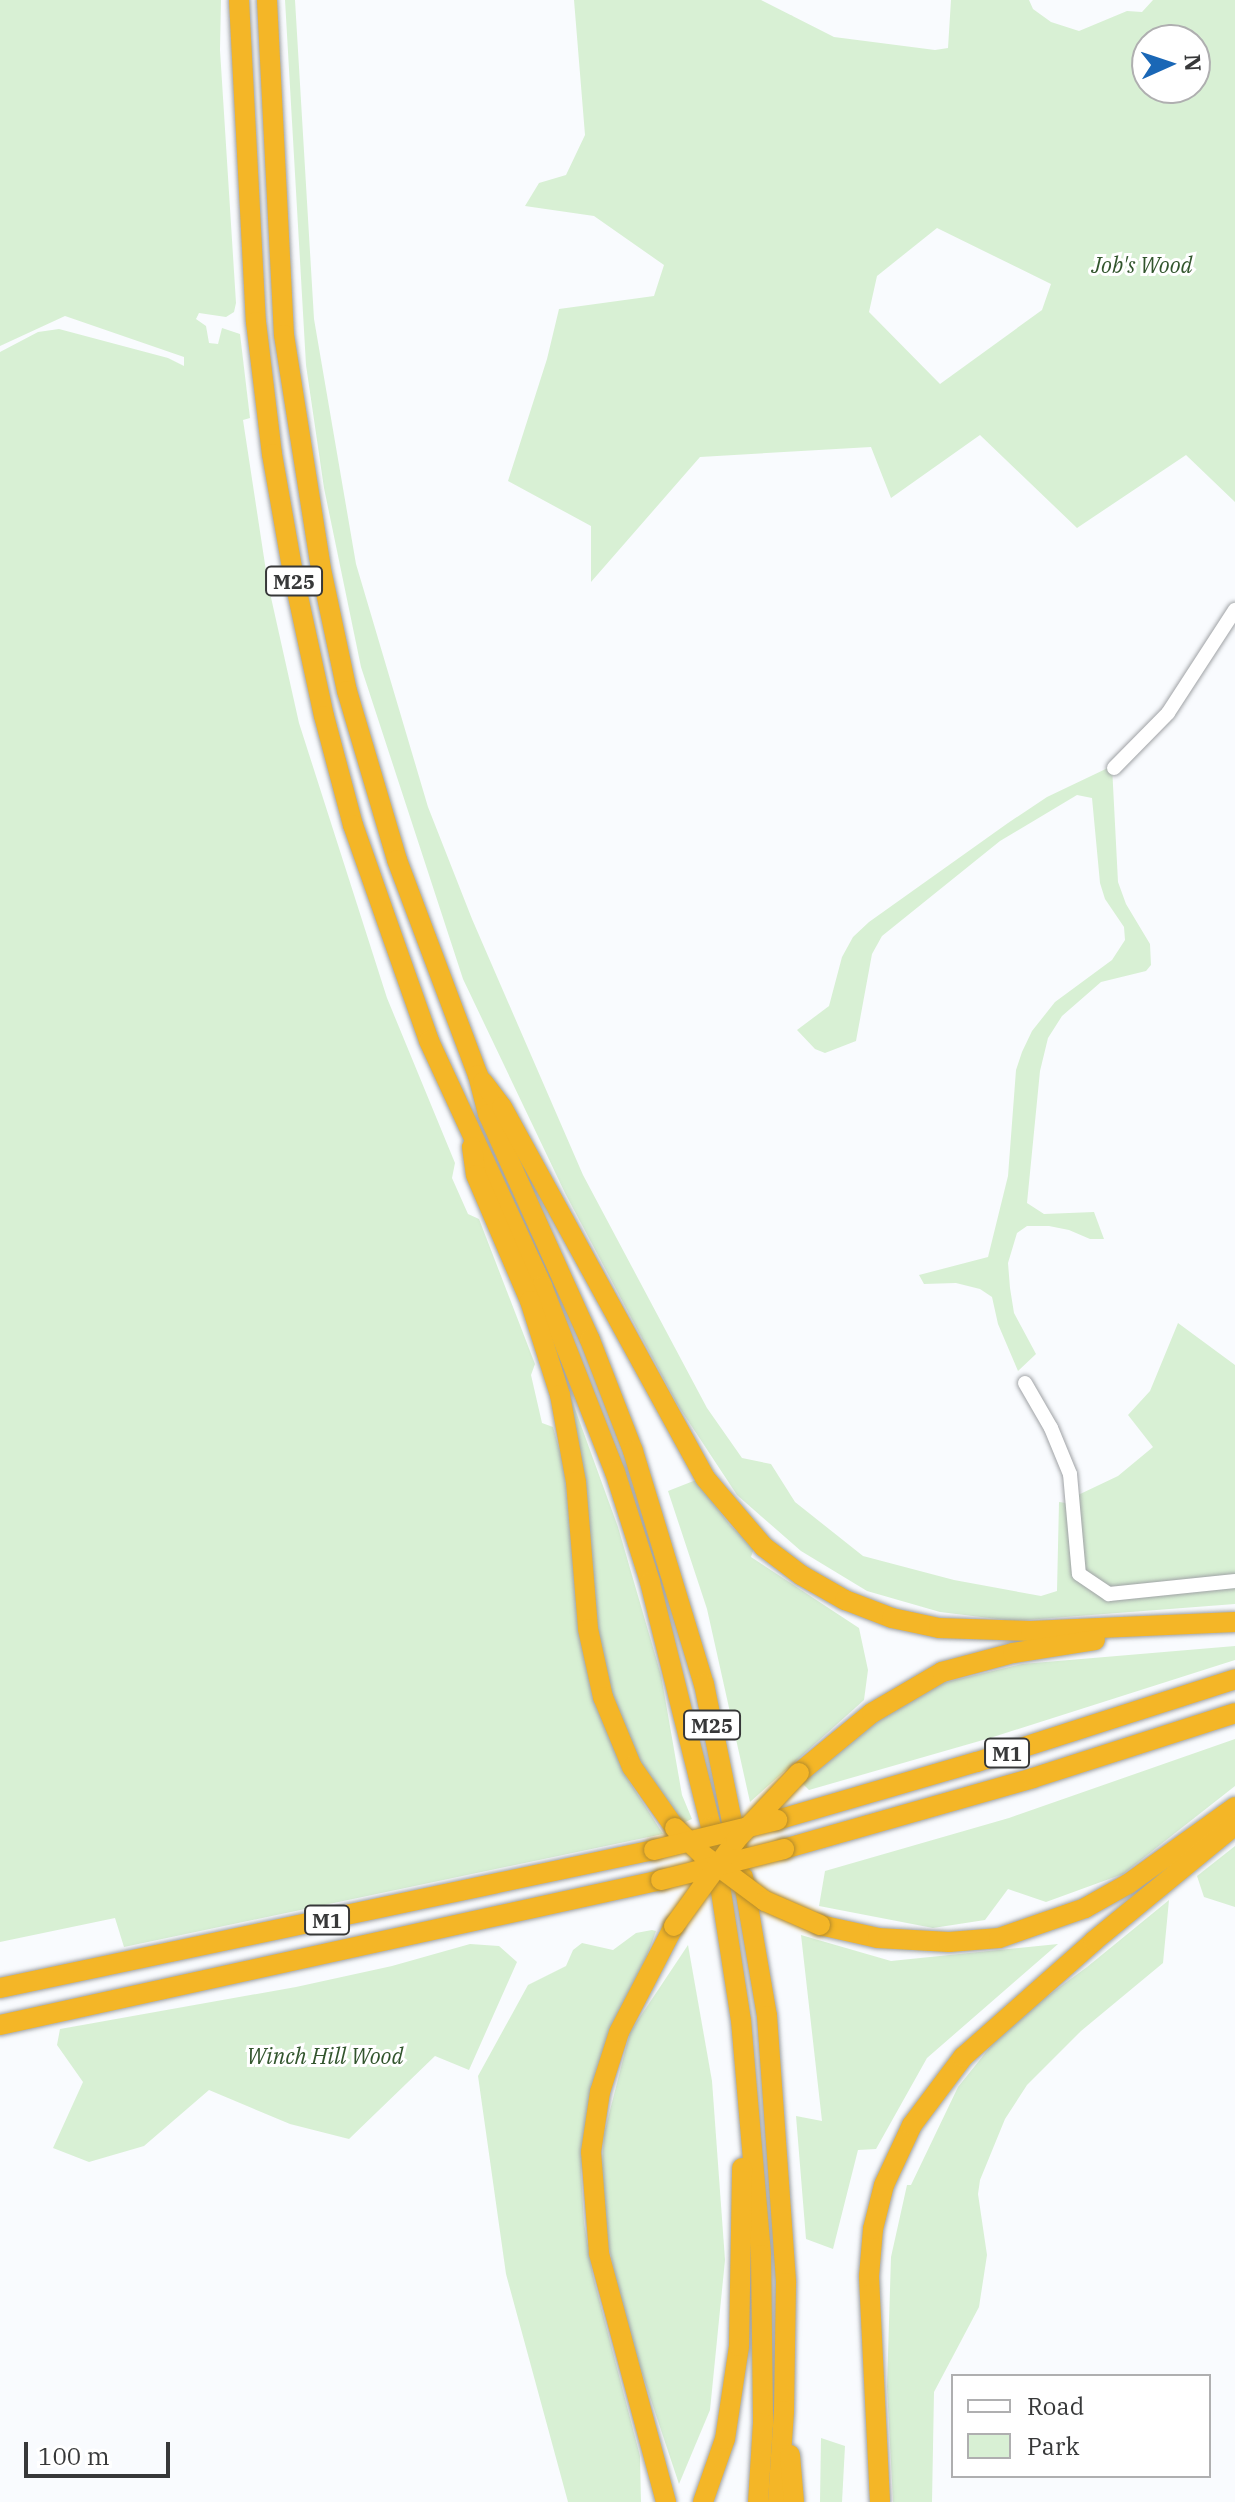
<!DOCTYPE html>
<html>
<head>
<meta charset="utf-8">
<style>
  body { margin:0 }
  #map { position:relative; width:1235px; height:2502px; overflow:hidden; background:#f9fbfe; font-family:"IBM Plex Serif",serif }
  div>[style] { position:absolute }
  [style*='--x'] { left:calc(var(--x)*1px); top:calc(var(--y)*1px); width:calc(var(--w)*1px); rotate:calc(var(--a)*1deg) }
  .green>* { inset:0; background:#d8f0d4 }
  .roads { filter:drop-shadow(0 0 2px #9fa2a5) drop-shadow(0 0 2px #9fa2a5) }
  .minor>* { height:14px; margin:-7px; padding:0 7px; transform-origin:7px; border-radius:7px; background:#fff }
  .highway>* { height:20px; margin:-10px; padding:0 10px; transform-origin:10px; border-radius:10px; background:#f4b627 }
  .bridges { filter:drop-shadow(0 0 2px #b28a2d) drop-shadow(0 0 2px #b28a2d) }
  .highway-bridge>* { height:20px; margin:-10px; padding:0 10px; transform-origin:10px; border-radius:10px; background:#f4b627 }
  span { translate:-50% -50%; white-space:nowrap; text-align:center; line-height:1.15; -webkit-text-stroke:6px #fff; paint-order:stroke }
  .shield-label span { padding:2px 6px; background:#fff; border:2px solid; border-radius:6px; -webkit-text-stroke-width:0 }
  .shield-label { font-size:20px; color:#373839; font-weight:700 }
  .park-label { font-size:22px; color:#32552d; font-style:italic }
  .legend { position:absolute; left:951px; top:2374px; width:260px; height:104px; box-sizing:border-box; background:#fff; border:2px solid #afafb0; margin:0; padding:10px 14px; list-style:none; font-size:24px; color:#373839 }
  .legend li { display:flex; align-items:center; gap:16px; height:40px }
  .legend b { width:40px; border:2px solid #afafb0 }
  .north { position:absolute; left:1131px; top:24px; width:80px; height:80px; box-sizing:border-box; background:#fff; border:2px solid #afafb0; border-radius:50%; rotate:87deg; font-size:22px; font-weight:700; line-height:32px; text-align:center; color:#373839 }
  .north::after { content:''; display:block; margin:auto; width:28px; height:36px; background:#1a67b6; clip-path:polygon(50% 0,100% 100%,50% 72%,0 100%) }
  .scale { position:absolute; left:24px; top:2442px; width:146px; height:36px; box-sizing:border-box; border:4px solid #373839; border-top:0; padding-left:10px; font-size:24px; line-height:28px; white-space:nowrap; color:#373839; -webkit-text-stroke:6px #fff; paint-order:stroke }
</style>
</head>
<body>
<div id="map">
  <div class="green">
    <i style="clip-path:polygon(0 0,221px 0,220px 50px,236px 303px,234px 312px,226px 317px,199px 313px,196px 319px,206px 326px,209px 343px,218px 344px,222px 328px,240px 334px,250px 418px,243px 420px,268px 584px,299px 723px,387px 998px,455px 1163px,452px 1178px,468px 1214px,479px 1219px,535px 1364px,531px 1375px,542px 1423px,553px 1427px,564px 1466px,579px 1627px,593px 1699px,627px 1778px,663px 1834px,124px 1947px,115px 1918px,0 1942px,0 352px,38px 332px,59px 329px,168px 358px,184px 366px,184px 357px,65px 316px,0 346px)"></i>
    <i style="clip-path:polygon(285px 0,295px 0,314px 319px,356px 564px,428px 807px,472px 919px,583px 1175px,707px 1408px,742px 1458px,771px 1464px,795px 1502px,863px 1556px,954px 1580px,1041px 1596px,1057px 1591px,1059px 1502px,1079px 1505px,1078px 1495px,1118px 1476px,1153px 1447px,1128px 1415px,1150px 1391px,1178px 1323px,1235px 1365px,1235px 1604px,1014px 1621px,940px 1612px,867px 1591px,801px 1551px,737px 1495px,677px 1404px,565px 1193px,463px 979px,361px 667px,324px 488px,306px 365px)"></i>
    <i style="clip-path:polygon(evenodd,574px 0,761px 0,834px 37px,935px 50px,948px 48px,951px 0,1029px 0,1033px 9px,1051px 22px,1079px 31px,1127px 11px,1142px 12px,1153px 0,1235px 0,1235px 502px,1186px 455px,1077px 528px,980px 435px,891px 498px,871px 447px,700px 457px,591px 582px,591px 526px,508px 481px,547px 359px,559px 309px,654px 296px,664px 265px,594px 216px,525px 206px,539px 183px,566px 175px,585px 135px,574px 0,1147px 40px,1195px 40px,1195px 88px,1147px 88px,1147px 40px,574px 0,937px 228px,1051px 284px,1042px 310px,940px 384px,869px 312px,877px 276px,937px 228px)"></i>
    <i style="clip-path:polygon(1112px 766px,1118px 882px,1126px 904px,1150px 944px,1151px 965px,1146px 971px,1101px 982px,1062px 1016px,1048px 1038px,1040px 1071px,1027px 1203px,1044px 1214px,1094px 1212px,1104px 1239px,1090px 1239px,1069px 1230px,1049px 1226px,1027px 1226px,1017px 1233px,1008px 1263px,1010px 1288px,1014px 1313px,1036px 1354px,1018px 1371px,998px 1324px,992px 1297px,980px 1289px,956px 1283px,924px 1284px,919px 1275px,988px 1257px,1008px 1176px,1016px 1070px,1022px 1052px,1032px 1031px,1055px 1002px,1112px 960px,1125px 940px,1124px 927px,1105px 899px,1100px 883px,1092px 798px,1077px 795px,1000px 841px,882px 936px,872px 954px,856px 1041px,825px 1053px,815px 1049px,797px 1030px,829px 1006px,842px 957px,853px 937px,869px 922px,1008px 823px,1047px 797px)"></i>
    <i style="clip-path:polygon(567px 1387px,618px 1527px,661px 1675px,682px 1795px,692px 1819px,683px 1823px,637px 1759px,607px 1679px,597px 1630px,579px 1443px)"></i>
    <i style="clip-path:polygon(696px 1480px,730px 1525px,754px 1548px,751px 1557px,859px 1628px,868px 1670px,864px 1700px,750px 1802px,707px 1609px,668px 1491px)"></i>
    <i style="clip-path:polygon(1235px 1646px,1235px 1660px,990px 1738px,809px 1790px,802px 1783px,890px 1711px,938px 1684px,1022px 1664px)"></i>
    <i style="clip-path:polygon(1235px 1739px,1235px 1786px,1123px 1874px,1046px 1902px,1008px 1889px,985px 1920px,933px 1928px,819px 1906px,825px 1871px,1009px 1818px)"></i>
    <i style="clip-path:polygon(1235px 1846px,1235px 1907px,1204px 1897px,1197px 1876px)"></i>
    <i style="clip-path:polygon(1169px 1900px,1163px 1963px,1081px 2031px,1027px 2085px,1005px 2119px,980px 2180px,978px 2194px,987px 2255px,979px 2307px,934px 2392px,932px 2502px,893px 2502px,887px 2387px,891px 2257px,907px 2185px,911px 2185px,958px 2087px,1007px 2026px,1087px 1967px)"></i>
    <i style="clip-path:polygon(652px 1930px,656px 1931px,647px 1956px,613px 2024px,590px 2096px,581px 2172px,584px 2223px,593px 2276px,640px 2456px,641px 2502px,568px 2502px,506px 2274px,478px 2076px,528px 1985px,566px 1966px,573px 1950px,582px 1943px,613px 1950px,636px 1933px)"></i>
    <i style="clip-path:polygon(801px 1935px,891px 1961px,1058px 1944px,927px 2058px,876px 2149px,858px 2150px,833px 2249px,806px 2239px,796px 2116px,822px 2121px)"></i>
    <i style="clip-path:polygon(470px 1944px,499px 1946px,517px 1962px,469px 2070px,435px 2056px,349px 2139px,290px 2124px,209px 2090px,144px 2146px,89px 2162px,53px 2148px,83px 2082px,57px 2045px,60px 2029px,296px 1987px,392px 1966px)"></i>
    <i style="clip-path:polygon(688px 1945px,712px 2081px,725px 2260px,710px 2410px,679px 2484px,625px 2322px,603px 2220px,602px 2168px,604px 2134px,630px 2032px)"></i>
    <i style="clip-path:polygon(821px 2438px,845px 2446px,842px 2502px,820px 2502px)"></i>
  </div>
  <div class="roads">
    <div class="minor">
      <i style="--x:1114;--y:768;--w:77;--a:-45.5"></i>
      <i style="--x:1168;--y:713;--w:123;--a:-57"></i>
      <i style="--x:1025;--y:1383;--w:52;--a:60"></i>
      <i style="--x:1051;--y:1428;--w:50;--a:67.6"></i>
      <i style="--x:1070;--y:1474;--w:100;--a:84.9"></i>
      <i style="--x:1079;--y:1574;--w:36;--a:34"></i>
      <i style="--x:1109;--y:1594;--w:127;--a:-5.9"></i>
    </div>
    <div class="highway">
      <i style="--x:239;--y:0;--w:322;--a:87"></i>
      <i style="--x:256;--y:322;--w:133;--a:83.1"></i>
      <i style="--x:272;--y:454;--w:121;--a:80"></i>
      <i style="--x:293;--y:573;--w:146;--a:77.8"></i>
      <i style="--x:324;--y:716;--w:113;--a:75.1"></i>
      <i style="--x:353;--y:825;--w:229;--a:70.6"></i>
      <i style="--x:429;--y:1041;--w:270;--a:65.2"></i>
      <i style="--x:542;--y:1286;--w:200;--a:68.6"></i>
      <i style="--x:615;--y:1472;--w:115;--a:72.3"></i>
      <i style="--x:650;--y:1582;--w:252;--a:76"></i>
      <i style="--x:711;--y:1827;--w:195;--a:81.2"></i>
      <i style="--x:741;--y:2020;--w:236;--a:85.1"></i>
      <i style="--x:761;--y:2255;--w:168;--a:89.3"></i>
      <i style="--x:763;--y:2423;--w:79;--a:93.6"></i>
      <i style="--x:267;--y:0;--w:335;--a:87.1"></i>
      <i style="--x:284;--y:335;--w:237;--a:81"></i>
      <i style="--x:321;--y:569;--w:125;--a:78"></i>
      <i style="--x:347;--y:691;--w:176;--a:73.5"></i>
      <i style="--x:397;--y:860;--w:230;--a:69.4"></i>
      <i style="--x:478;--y:1075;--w:40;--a:75.6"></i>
      <i style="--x:488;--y:1114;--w:248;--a:65.7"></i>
      <i style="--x:590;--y:1340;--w:119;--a:68.8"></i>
      <i style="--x:633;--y:1451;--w:244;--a:73.1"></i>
      <i style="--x:704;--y:1684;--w:165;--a:78.5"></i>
      <i style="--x:483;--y:1082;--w:31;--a:53"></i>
      <i style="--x:502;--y:1107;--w:423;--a:61.3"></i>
      <i style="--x:705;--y:1478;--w:91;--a:49.5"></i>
      <i style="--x:764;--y:1547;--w:46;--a:37.1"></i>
      <i style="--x:801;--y:1575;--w:51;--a:29.6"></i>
      <i style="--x:845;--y:1600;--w:50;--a:21"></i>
      <i style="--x:892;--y:1618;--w:48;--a:12"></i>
      <i style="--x:939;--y:1628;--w:92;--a:1.9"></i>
      <i style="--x:1031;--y:1631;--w:204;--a:-2.5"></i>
      <i style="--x:472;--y:1147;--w:28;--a:82"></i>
      <i style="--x:476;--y:1175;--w:137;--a:66.8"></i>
      <i style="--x:530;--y:1301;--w:99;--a:72.3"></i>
      <i style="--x:560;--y:1395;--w:88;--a:79.6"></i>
      <i style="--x:576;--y:1482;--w:147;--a:85.3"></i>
      <i style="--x:588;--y:1629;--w:70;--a:77.6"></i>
      <i style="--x:603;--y:1697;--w:76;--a:67.5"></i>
      <i style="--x:632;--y:1767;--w:75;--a:54.8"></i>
      <i style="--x:799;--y:1773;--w:94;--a:-39.4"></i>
      <i style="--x:872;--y:1713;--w:81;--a:-30.4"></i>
      <i style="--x:942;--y:1672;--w:73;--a:-15"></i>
      <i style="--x:1013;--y:1653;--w:83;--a:-9"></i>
      <i style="--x:777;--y:1820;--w:208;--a:-16.2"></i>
      <i style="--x:977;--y:1762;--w:271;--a:-17.8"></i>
      <i style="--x:784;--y:1849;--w:259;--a:-15.9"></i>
      <i style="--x:1033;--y:1778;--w:212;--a:-17.8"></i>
      <i style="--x:743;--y:1877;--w:141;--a:80.2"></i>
      <i style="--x:767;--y:2016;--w:268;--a:85.9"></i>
      <i style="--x:786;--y:2283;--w:128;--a:90.9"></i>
      <i style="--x:784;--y:2411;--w:91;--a:93.8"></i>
      <i style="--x:820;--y:1925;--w:59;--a:12.6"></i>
      <i style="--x:878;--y:1938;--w:71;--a:3.2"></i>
      <i style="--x:949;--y:1942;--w:50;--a:-4.6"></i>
      <i style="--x:999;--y:1938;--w:91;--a:-19.2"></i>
      <i style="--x:1085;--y:1908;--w:49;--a:-29.2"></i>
      <i style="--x:1128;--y:1884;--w:132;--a:-35.7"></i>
      <i style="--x:0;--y:1988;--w:668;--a:-11.92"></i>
      <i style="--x:0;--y:2025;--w:677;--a:-12.37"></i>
      <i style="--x:790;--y:2455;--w:47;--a:85.1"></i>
      <i style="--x:666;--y:2502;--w:258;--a:-105.1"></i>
      <i style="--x:599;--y:2253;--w:101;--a:-94.5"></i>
      <i style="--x:591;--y:2152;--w:61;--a:-81.5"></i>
      <i style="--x:600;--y:2092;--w:63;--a:-72.4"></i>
      <i style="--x:619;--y:2032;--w:119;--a:-62.6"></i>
      <i style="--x:703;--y:2502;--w:67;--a:-70.8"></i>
      <i style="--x:725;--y:2439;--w:94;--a:-81.4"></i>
      <i style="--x:739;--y:2346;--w:178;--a:-89"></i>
      <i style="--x:880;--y:2502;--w:226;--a:-92.8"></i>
      <i style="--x:869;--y:2276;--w:47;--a:-85.1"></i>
      <i style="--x:873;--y:2229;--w:45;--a:-76"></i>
      <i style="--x:884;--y:2185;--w:66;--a:-65"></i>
      <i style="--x:912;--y:2125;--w:85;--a:-53.1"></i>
      <i style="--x:963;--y:2057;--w:175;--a:-41.5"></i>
      <i style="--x:1094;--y:1941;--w:183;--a:-39.4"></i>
    </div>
  </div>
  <div class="bridges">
    <div class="highway-bridge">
      <i style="--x:675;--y:1828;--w:39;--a:44"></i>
      <i style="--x:703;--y:1855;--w:77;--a:36.6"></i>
      <i style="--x:765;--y:1901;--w:60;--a:23.6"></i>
      <i style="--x:654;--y:1850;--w:127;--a:-13.7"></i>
      <i style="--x:661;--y:1880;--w:127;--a:-14.1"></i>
      <i style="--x:674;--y:1926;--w:106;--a:-54.2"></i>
      <i style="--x:736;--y:1840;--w:92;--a:-46.8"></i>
    </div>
  </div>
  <div class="shield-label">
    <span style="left:294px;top:581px">M25</span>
    <span style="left:712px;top:1725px">M25</span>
    <span style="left:1007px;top:1753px">M1</span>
    <span style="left:327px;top:1920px">M1</span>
  </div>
  <div class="park-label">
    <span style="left:1142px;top:265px">Job's Wood</span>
    <span style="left:325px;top:2056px">Winch Hill Wood</span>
  </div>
  <ul class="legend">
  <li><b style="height:10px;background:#fff"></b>Road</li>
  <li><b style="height:22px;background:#d8f0d4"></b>Park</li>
  </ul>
  <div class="north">N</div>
  <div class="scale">100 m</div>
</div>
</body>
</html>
